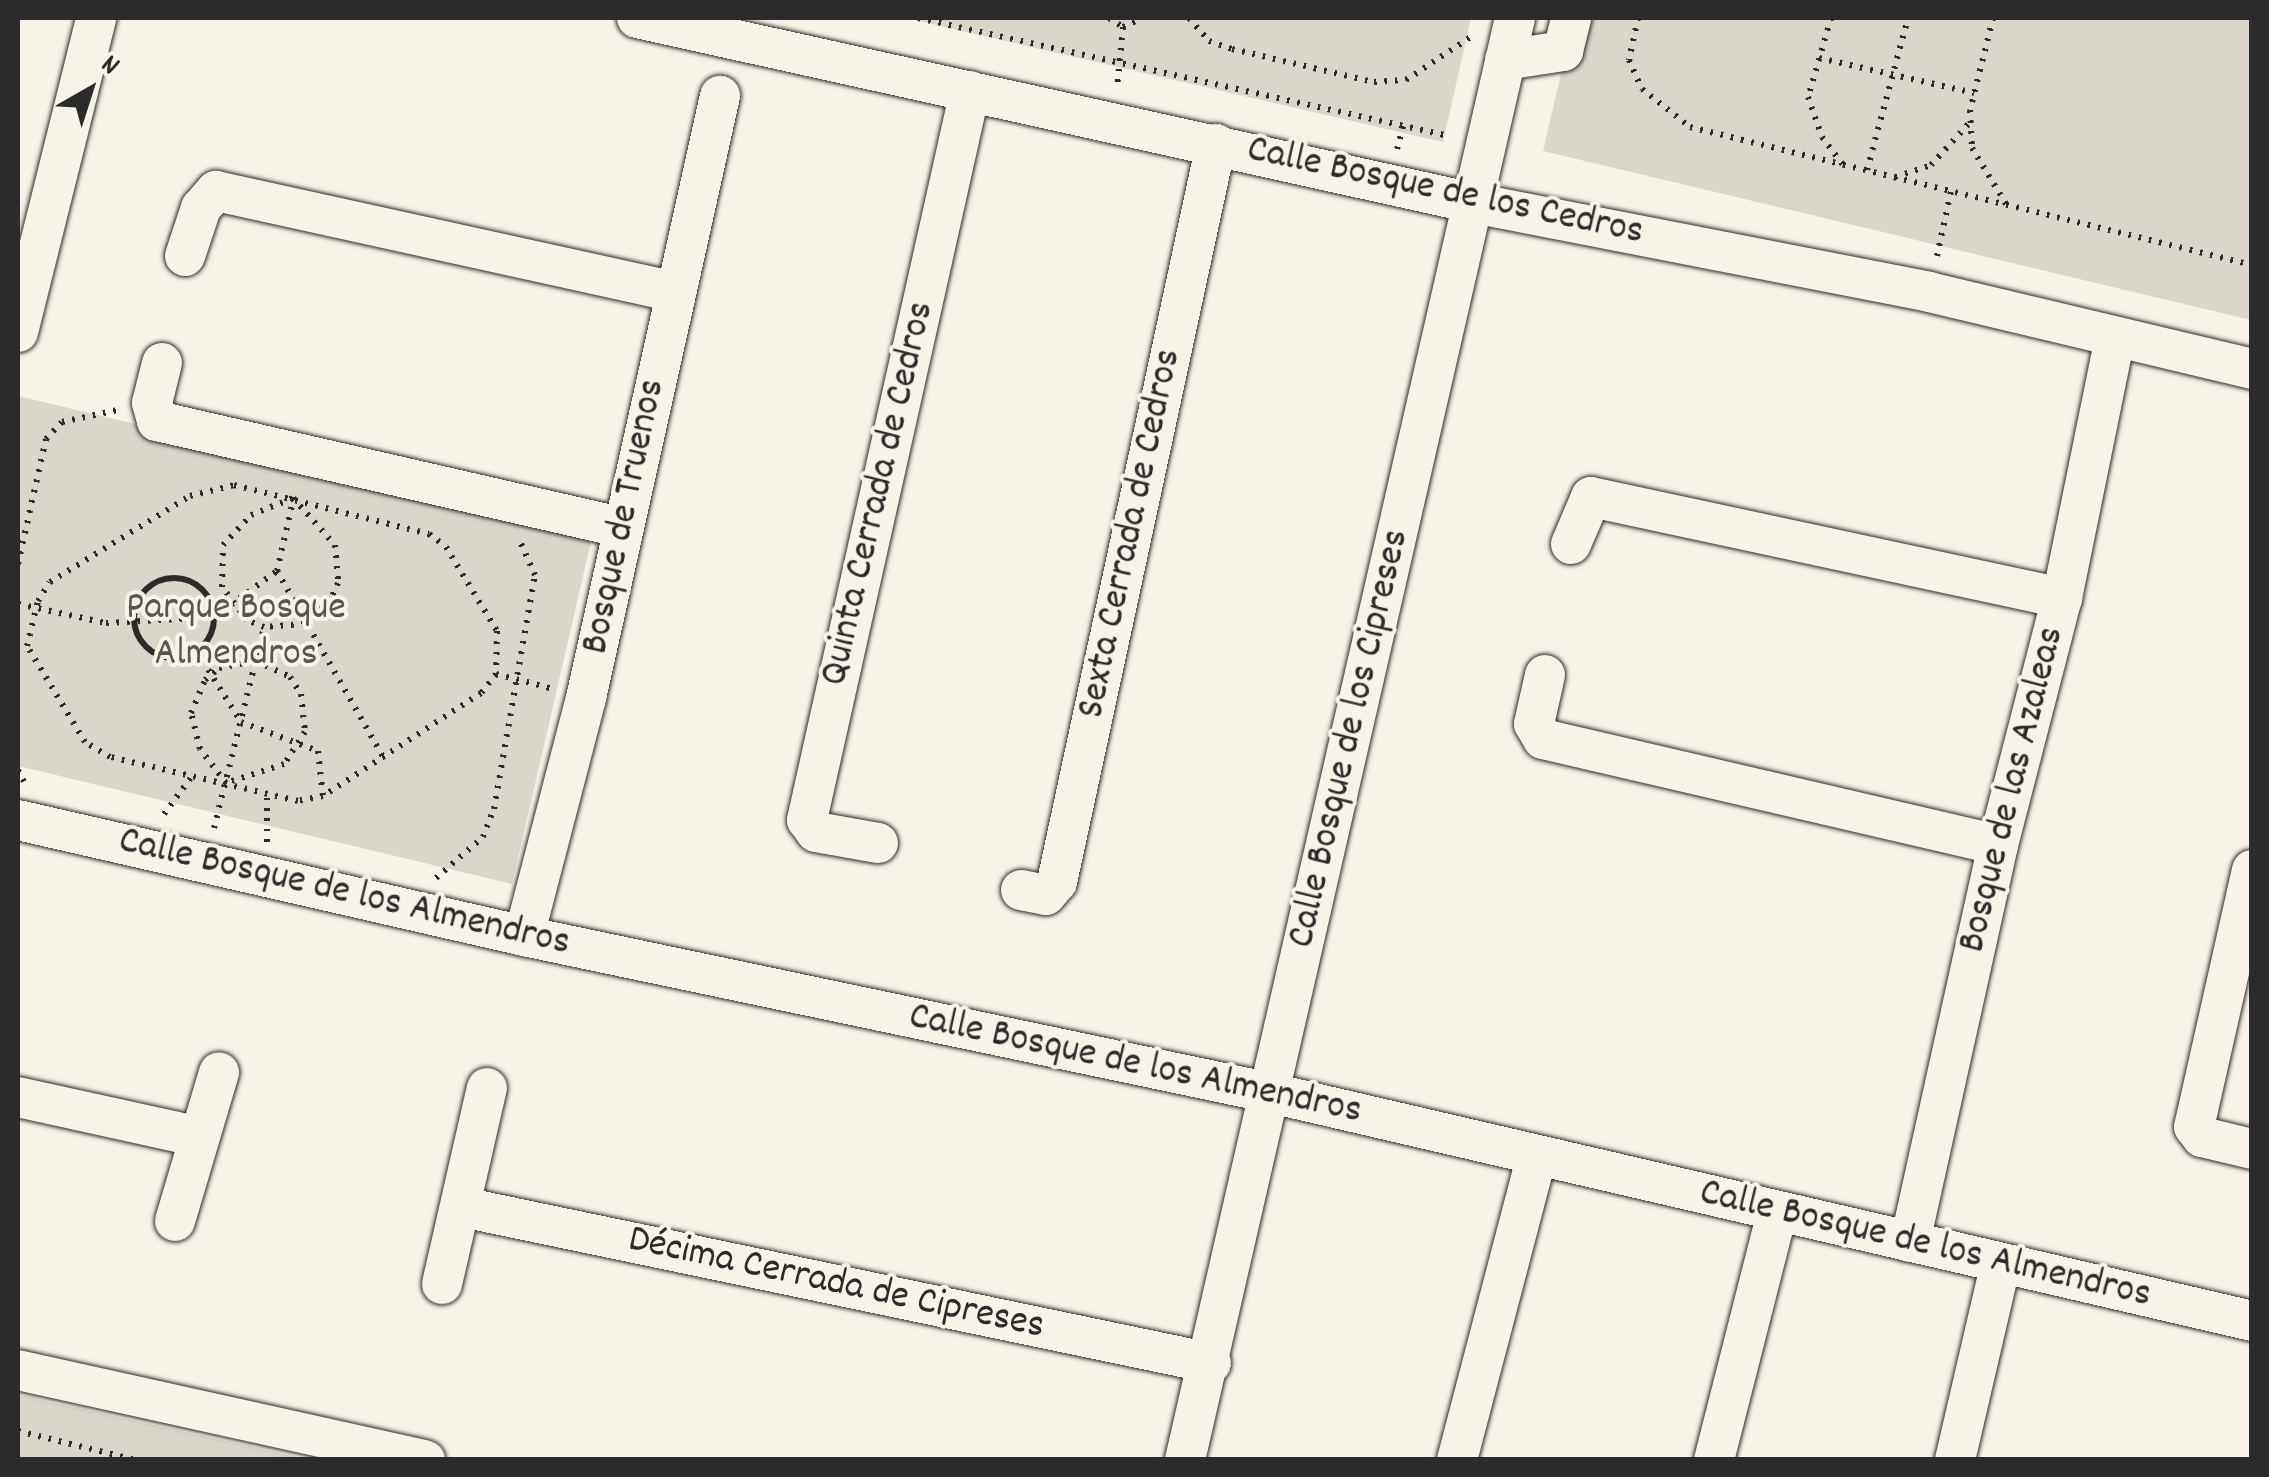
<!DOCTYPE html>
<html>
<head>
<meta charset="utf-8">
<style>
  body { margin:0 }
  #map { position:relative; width:2269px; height:1477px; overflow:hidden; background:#f7f3e8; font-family:Dekko,sans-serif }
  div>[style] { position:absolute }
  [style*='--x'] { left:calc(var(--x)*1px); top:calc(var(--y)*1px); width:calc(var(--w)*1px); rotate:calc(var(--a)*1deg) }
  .green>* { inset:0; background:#dad6cc }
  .path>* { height:6px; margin-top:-3px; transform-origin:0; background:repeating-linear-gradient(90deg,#2b2b2b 0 2.5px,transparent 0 10.5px) }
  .path>.ring { margin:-3px; padding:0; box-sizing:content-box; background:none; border:6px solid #2b2b2b; border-radius:50% }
  .roads { filter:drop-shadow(0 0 2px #2b2b2b) drop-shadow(0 0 2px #2b2b2b) }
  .minor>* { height:40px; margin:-20px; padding:0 20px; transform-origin:20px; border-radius:20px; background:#f7f3e8 }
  span { translate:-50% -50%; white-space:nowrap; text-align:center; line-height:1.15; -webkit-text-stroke:8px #f7f3e8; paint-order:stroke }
  .street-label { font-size:40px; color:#2b2b2b }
  .park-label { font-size:40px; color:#575653 }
  .frame { position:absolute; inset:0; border:20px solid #2b2b2b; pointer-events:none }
  .north { position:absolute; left:40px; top:40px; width:100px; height:100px; -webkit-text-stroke:8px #f7f3e8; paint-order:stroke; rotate:39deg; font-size:28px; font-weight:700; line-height:40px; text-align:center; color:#2b2b2b }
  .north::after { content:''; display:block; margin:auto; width:35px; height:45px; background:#2b2b2b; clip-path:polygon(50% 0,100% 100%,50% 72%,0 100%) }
</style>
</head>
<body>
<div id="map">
  <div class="green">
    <i style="clip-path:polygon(906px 18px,1471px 18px,1443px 142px)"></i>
    <i style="clip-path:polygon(1574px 18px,2251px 18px,2251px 320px,1543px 151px)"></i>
    <i style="clip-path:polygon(18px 396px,593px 533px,512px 884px,18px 766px)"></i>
    <i style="clip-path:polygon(18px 1395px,307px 1459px,18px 1459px)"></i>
  </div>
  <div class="path">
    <i style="--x:918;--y:18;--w:544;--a:12.53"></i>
    <i style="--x:1109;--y:18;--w:17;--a:33"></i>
    <i style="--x:1123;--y:27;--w:61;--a:95.6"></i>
    <i style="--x:1189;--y:18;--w:30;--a:49"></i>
    <i style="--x:1209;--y:41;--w:24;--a:19"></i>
    <i style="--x:1232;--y:49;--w:146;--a:13.1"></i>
    <i style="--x:1374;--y:82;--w:32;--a:-4"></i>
    <i style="--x:1406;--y:80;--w:79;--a:-33.7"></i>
    <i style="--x:1638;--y:18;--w:43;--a:102.1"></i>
    <i style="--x:1629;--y:60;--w:32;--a:66"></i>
    <i style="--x:1642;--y:89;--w:61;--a:38.4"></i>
    <i style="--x:1690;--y:127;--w:579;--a:13.8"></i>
    <i style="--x:1831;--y:18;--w:82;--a:106.2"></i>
    <i style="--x:1808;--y:97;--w:42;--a:70.7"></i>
    <i style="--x:1822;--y:137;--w:34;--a:53"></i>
    <i style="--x:1993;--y:18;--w:95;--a:104"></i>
    <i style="--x:1970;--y:110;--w:38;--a:87"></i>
    <i style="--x:1972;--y:148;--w:66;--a:58.7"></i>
    <i style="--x:1123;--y:27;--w:21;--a:-25"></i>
    <i style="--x:1819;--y:58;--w:159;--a:12.7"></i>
    <i style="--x:1397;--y:149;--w:24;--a:-75"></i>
    <i style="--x:1867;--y:170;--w:157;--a:-74.9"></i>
    <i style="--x:1895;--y:177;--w:38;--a:-18"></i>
    <i style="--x:1931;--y:165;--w:59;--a:-47.7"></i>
    <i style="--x:1937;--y:256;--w:66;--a:-77.8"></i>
    <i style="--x:234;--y:485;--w:201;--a:14.1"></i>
    <i style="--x:429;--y:534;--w:21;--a:37"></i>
    <i style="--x:446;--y:547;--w:98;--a:58.7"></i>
    <i style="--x:497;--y:631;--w:43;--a:91.3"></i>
    <i style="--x:496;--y:674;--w:24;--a:128"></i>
    <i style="--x:481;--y:693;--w:189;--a:146.9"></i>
    <i style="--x:323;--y:796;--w:25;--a:169"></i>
    <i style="--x:298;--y:801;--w:193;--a:-166.8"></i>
    <i style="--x:110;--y:757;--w:29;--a:-149"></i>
    <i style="--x:85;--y:742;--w:112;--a:-121.1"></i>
    <i style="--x:27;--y:646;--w:46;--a:-76.3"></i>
    <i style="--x:38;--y:601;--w:22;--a:-58"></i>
    <i style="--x:50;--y:582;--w:164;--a:-31.6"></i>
    <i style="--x:190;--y:496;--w:45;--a:-14"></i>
    <i style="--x:293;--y:498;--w:63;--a:48.2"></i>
    <i style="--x:335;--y:545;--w:38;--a:85"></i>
    <i style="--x:338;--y:583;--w:20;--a:114"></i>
    <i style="--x:330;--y:601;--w:35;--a:139"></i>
    <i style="--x:304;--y:624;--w:40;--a:175.7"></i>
    <i style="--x:264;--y:627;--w:18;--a:-158"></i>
    <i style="--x:247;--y:620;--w:41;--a:-127.1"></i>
    <i style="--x:222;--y:587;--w:42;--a:-88.6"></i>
    <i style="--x:223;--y:545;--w:41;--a:-47"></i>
    <i style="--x:251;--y:515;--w:45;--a:-22"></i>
    <i style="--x:18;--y:564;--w:128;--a:-77.4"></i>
    <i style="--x:46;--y:439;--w:23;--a:-47"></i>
    <i style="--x:62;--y:422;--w:57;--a:-12.1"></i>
    <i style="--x:277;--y:571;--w:214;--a:60.3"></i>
    <i class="ring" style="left:134px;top:578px;width:74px;height:74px"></i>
    <i style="--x:18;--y:604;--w:90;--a:12.2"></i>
    <i style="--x:106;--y:623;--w:108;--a:-3.2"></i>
    <i style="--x:214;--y:617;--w:78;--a:-36.1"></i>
    <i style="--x:277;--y:571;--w:77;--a:-77.2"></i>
    <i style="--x:197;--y:652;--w:83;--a:57.8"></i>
    <i style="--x:241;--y:722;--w:82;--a:20.6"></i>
    <i style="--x:318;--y:751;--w:45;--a:83.7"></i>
    <i style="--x:256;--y:661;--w:38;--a:25"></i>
    <i style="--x:290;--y:677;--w:20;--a:57"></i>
    <i style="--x:301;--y:694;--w:38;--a:84"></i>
    <i style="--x:305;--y:732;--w:38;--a:123"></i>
    <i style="--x:284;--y:764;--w:61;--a:161.9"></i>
    <i style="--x:226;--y:783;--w:43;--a:-127.4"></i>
    <i style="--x:200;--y:749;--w:37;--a:-104"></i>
    <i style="--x:191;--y:713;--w:36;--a:-67"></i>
    <i style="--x:205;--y:680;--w:18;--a:-41"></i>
    <i style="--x:219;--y:668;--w:38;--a:-11"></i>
    <i style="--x:496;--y:674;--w:59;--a:14.7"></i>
    <i style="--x:18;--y:770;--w:13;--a:63"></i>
    <i style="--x:164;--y:814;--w:49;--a:-53.4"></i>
    <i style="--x:214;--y:828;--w:207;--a:-76"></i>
    <i style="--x:267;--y:842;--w:49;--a:-90"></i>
    <i style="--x:436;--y:878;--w:62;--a:-41.1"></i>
    <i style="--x:483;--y:837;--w:30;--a:-69"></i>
    <i style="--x:494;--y:809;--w:238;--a:-80.1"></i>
    <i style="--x:535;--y:575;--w:37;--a:-114"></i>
    <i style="--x:18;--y:1431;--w:122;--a:13.8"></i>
  </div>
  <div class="roads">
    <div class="minor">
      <i style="--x:637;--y:18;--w:856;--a:12.48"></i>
      <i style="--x:1473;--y:203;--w:465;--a:11"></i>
      <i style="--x:1929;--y:292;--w:332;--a:13.4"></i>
      <i style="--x:1505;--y:60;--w:59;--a:-8.8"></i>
      <i style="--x:1563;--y:51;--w:34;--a:-76"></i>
      <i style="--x:185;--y:256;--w:51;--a:-71.6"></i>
      <i style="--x:201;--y:208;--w:23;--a:-49"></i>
      <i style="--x:216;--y:191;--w:469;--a:12.4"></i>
      <i style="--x:18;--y:332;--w:324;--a:-76"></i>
      <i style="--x:162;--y:363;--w:41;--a:104"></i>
      <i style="--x:152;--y:403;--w:19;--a:74"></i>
      <i style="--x:157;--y:421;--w:479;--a:12.9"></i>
      <i style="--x:1571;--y:544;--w:51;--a:-66.9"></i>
      <i style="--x:1591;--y:497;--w:482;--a:12.1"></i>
      <i style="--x:1545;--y:675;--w:50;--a:102.7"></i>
      <i style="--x:1534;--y:724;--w:17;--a:59"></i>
      <i style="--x:1543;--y:739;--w:467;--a:13.1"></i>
      <i style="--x:18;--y:820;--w:519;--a:12.91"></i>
      <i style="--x:524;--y:936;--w:763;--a:11.87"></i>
      <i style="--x:1271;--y:1093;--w:1007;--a:13.08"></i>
      <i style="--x:878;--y:843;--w:63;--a:-169.9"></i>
      <i style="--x:816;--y:832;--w:15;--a:-127"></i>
      <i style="--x:807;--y:820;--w:747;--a:-77.4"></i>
      <i style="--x:2252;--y:870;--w:263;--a:102.7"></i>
      <i style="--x:2194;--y:1127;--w:13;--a:51"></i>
      <i style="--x:2202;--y:1137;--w:51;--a:13.5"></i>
      <i style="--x:1021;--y:890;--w:25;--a:11"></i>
      <i style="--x:1046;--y:895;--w:17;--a:-50"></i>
      <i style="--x:1057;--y:882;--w:755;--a:-77.84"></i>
      <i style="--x:524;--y:936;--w:246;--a:-75.4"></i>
      <i style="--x:586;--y:698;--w:617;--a:-77.45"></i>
      <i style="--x:18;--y:1097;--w:182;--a:12.4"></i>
      <i style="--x:462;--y:1207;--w:765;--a:11.77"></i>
      <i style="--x:175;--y:1221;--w:155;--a:-73.5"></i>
      <i style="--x:1910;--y:1242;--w:407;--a:-77.5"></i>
      <i style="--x:1998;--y:845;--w:255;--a:-75.5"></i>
      <i style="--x:2062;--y:598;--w:265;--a:-78.5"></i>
      <i style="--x:442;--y:1284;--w:201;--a:-77.1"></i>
      <i style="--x:18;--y:1370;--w:417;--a:12.5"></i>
      <i style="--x:1185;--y:1460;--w:1479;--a:-77.11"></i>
      <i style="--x:1457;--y:1460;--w:314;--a:-75.3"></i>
      <i style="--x:1714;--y:1460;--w:256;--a:-75.7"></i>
      <i style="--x:1955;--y:1460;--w:202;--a:-76.9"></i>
    </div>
  </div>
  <div class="street-label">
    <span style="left:1445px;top:193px;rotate:12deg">Calle Bosque de los Cedros</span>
    <span style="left:880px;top:494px;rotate:-77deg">Quinta Cerrada de Cedros</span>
    <span style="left:626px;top:517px;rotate:-78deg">Bosque de Truenos</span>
    <span style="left:1132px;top:534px;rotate:-78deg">Sexta Cerrada de Cedros</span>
    <span style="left:1351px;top:739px;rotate:-77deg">Calle Bosque de los Cipreses</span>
    <span style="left:2014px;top:790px;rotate:-76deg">Bosque de las Azaleas</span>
    <span style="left:344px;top:894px;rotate:13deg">Calle Bosque de los Almendros</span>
    <span style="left:1135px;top:1066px;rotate:12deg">Calle Bosque de los Almendros</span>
    <span style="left:1925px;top:1246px;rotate:13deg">Calle Bosque de los Almendros</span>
    <span style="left:836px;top:1285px;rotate:12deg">Décima Cerrada de Cipreses</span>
  </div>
  <div class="park-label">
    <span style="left:236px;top:633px">Parque Bosque<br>Almendros</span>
  </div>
  <div class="frame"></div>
  <div class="north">N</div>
</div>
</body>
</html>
